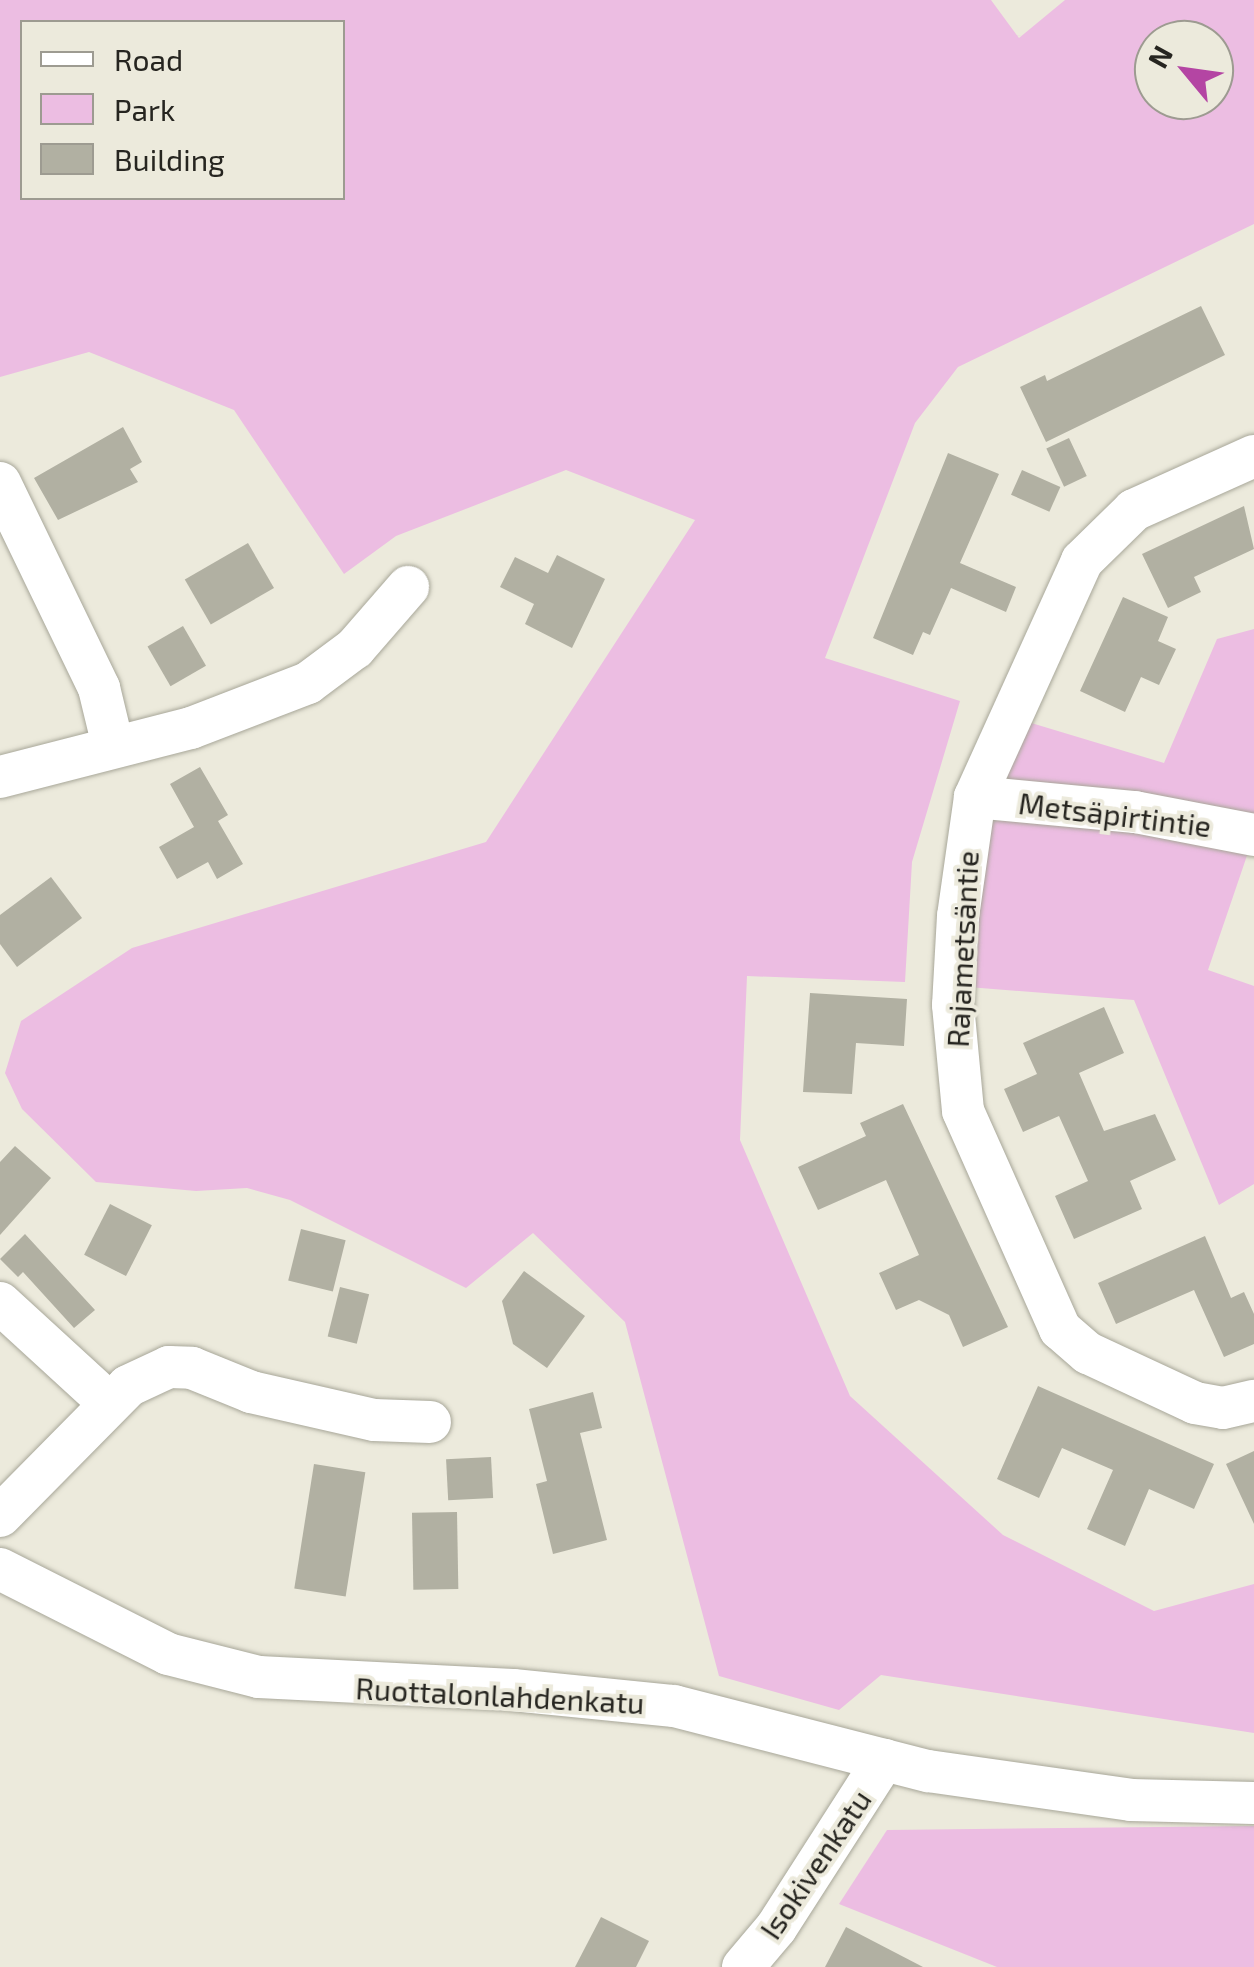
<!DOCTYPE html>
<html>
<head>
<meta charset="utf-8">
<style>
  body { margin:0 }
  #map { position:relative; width:1254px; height:1967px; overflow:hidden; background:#eceadc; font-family:"Exo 2",sans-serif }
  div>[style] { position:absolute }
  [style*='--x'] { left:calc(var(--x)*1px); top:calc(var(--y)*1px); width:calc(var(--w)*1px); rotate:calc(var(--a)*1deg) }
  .green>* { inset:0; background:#ecbde2 }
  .building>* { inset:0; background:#b1b0a2; transform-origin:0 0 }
  .roads { filter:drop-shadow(0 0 2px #a8a799) drop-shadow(0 0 2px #a8a799) }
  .minor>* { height:42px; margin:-21px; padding:0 21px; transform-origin:21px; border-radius:21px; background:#fff }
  span { translate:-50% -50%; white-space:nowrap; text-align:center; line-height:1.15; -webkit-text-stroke:8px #eceadc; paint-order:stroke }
  .street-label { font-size:30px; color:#262520 }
  .legend { position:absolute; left:20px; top:20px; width:325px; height:180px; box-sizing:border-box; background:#eceadc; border:2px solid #9d9b91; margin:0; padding:12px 18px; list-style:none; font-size:30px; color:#262520 }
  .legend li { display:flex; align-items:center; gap:20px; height:50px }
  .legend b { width:50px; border:2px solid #9d9b91 }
  .north { position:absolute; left:1134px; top:20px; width:100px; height:100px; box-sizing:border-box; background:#eceadc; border:2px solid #9d9b91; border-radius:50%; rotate:299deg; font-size:28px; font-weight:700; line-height:40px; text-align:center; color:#262520 }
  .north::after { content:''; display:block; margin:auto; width:35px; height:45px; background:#b445a3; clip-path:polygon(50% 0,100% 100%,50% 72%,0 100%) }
</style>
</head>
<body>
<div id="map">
  <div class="green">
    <i style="clip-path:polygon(evenodd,0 0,991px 0,1019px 38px,1065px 0,1254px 0,1254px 224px,958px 367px,915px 423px,825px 658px,960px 701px,912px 862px,905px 982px,747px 976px,740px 1140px,850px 1396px,1003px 1535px,1154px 1611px,1254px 1584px,1254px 1733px,881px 1675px,839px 1710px,719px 1676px,625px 1322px,533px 1233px,466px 1288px,290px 1200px,247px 1188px,196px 1191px,96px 1182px,22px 1109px,5px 1073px,21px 1021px,132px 948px,486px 842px,695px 520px,566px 470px,396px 536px,344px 574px,234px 410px,89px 352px,0 377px,0 0,22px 22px,342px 22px,342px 198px,22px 198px,22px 22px,0 0,1154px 40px,1214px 40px,1214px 100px,1154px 100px,1154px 40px)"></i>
    <i style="clip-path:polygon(1254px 629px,1254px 835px,1208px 970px,1254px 986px,1254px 1184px,1219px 1205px,1134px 1000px,968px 987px,985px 830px,1028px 722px,1164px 763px,1217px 639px)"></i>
    <i style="clip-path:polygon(1254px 1826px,1254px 1967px,997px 1967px,839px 1904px,887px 1830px)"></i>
  </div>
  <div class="building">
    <i style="clip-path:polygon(1201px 306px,1225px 355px,1046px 442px,1020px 387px,1045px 375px,1047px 381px)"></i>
    <i style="clip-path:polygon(123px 427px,142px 462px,130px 469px,138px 482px,58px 520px,34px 478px)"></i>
    <i style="left:1069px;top:438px;width:42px;height:25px;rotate:65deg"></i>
    <i style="clip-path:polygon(948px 453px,999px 474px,960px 563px,1016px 587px,1006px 612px,951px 588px,930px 635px,923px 632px,913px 655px,873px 638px)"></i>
    <i style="left:1022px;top:470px;width:42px;height:27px;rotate:24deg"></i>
    <i style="clip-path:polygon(1244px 506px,1254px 549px,1194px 577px,1201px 592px,1168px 608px,1142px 554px)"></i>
    <i style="left:248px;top:543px;width:52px;height:73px;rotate:60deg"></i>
    <i style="clip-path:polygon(557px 555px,605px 579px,572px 648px,525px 624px,534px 604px,500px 587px,515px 557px,548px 573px)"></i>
    <i style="clip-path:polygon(1123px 597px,1168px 617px,1158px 641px,1176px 649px,1159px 685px,1141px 677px,1125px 712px,1080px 691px)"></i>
    <i style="left:183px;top:626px;width:46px;height:41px;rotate:60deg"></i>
    <i style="clip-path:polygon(200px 767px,228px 815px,218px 821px,243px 864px,217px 879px,208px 862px,177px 879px,159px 847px,194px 827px,170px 784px)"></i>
    <i style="clip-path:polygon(51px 877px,82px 918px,17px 967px,0 944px,0 915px)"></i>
    <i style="clip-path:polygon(810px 993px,907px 999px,904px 1046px,856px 1043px,852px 1094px,803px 1092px)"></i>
    <i style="clip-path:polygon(1104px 1007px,1124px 1053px,1079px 1073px,1104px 1131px,1155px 1114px,1176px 1160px,1130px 1181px,1142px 1209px,1074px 1239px,1055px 1196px,1088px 1181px,1059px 1116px,1023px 1132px,1004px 1089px,1037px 1074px,1023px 1043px)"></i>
    <i style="clip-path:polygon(903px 1104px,1008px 1327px,963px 1347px,949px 1315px,919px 1300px,896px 1310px,879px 1273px,919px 1255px,886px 1180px,818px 1210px,798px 1167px,866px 1136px,860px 1123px)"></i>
    <i style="clip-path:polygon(15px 1146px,51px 1178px,0 1235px,0 1162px)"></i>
    <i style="left:110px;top:1204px;width:47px;height:57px;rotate:27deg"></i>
    <i style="left:301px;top:1229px;width:46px;height:53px;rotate:14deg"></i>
    <i style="clip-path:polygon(25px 1234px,95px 1310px,74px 1328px,23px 1272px,18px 1277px,0 1259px)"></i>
    <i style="clip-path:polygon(1205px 1236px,1231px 1298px,1244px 1292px,1254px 1314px,1254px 1344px,1224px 1357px,1194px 1290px,1116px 1324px,1098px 1283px)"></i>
    <i style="clip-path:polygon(524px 1271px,585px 1316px,547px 1368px,513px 1344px,502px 1301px)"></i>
    <i style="left:340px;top:1287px;width:30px;height:51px;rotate:14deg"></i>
    <i style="clip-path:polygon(1038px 1386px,1214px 1464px,1194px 1509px,1149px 1489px,1125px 1546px,1087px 1529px,1113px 1470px,1062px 1448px,1039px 1498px,997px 1479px)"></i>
    <i style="clip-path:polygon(593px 1392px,602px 1428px,580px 1433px,607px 1540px,553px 1554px,536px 1484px,547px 1481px,529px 1409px)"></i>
    <i style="clip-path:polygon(1254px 1451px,1254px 1524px,1226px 1464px)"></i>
    <i style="left:491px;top:1457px;width:41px;height:45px;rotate:87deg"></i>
    <i style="left:314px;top:1464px;width:52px;height:126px;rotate:9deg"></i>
    <i style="left:457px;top:1512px;width:77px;height:45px;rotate:89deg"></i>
    <i style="clip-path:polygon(601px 1917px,649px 1941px,636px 1967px,575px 1967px)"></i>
    <i style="clip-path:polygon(846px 1927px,923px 1967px,825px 1967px)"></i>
  </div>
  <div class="roads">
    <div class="minor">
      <i style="--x:1254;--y:456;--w:132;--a:155.8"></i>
      <i style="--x:1134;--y:510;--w:73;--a:135.6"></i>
      <i style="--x:1082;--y:561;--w:259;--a:114.4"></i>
      <i style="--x:975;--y:797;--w:120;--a:98.1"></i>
      <i style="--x:958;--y:916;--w:89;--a:93.2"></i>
      <i style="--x:953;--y:1005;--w:106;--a:84.6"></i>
      <i style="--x:963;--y:1111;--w:239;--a:66"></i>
      <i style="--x:1060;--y:1329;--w:37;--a:41"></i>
      <i style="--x:1088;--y:1353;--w:118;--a:25"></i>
      <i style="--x:1195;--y:1403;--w:28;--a:10"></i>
      <i style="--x:1223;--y:1408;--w:32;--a:-13"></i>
      <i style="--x:0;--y:483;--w:228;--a:64.2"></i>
      <i style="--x:99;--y:688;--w:60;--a:76.4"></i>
      <i style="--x:0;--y:777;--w:197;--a:-14.4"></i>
      <i style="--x:191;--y:728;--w:125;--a:-21"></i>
      <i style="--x:308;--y:683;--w:59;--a:-36.7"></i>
      <i style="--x:355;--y:648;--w:81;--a:-49"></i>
      <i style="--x:975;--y:797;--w:161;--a:5.4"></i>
      <i style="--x:1135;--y:812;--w:121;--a:10.9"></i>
      <i style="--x:0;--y:1303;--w:148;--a:42.5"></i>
      <i style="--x:0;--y:1516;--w:182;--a:-45.4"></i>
      <i style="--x:128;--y:1386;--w:45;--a:-24.9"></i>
      <i style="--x:169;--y:1367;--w:23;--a:2"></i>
      <i style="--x:192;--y:1368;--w:64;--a:22.1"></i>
      <i style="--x:251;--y:1392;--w:126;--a:12.8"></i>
      <i style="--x:374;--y:1420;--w:56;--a:2"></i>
      <i style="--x:0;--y:1569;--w:188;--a:26.8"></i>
      <i style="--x:168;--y:1654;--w:94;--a:14.2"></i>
      <i style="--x:259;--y:1677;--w:254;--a:2.9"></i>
      <i style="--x:513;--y:1690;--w:162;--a:5.7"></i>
      <i style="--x:674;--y:1706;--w:262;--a:14.4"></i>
      <i style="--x:928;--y:1771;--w:205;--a:8.1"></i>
      <i style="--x:1131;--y:1800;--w:123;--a:1.4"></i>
      <i style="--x:743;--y:1967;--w:51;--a:-49.8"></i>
      <i style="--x:776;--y:1928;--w:200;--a:-57.3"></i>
    </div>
  </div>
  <div class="street-label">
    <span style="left:1115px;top:814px;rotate:7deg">Metsäpirtintie</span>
    <span style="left:962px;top:949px;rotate:-87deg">Rajametsäntie</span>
    <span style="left:500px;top:1695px;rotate:3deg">Ruottalonlahdenkatu</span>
    <span style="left:815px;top:1864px;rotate:-56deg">Isokivenkatu</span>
  </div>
  <ul class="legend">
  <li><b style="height:12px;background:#fff"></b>Road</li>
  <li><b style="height:28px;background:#ecbde2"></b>Park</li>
  <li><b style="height:28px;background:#b1b0a2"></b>Building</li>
  </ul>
  <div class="north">N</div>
</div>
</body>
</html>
